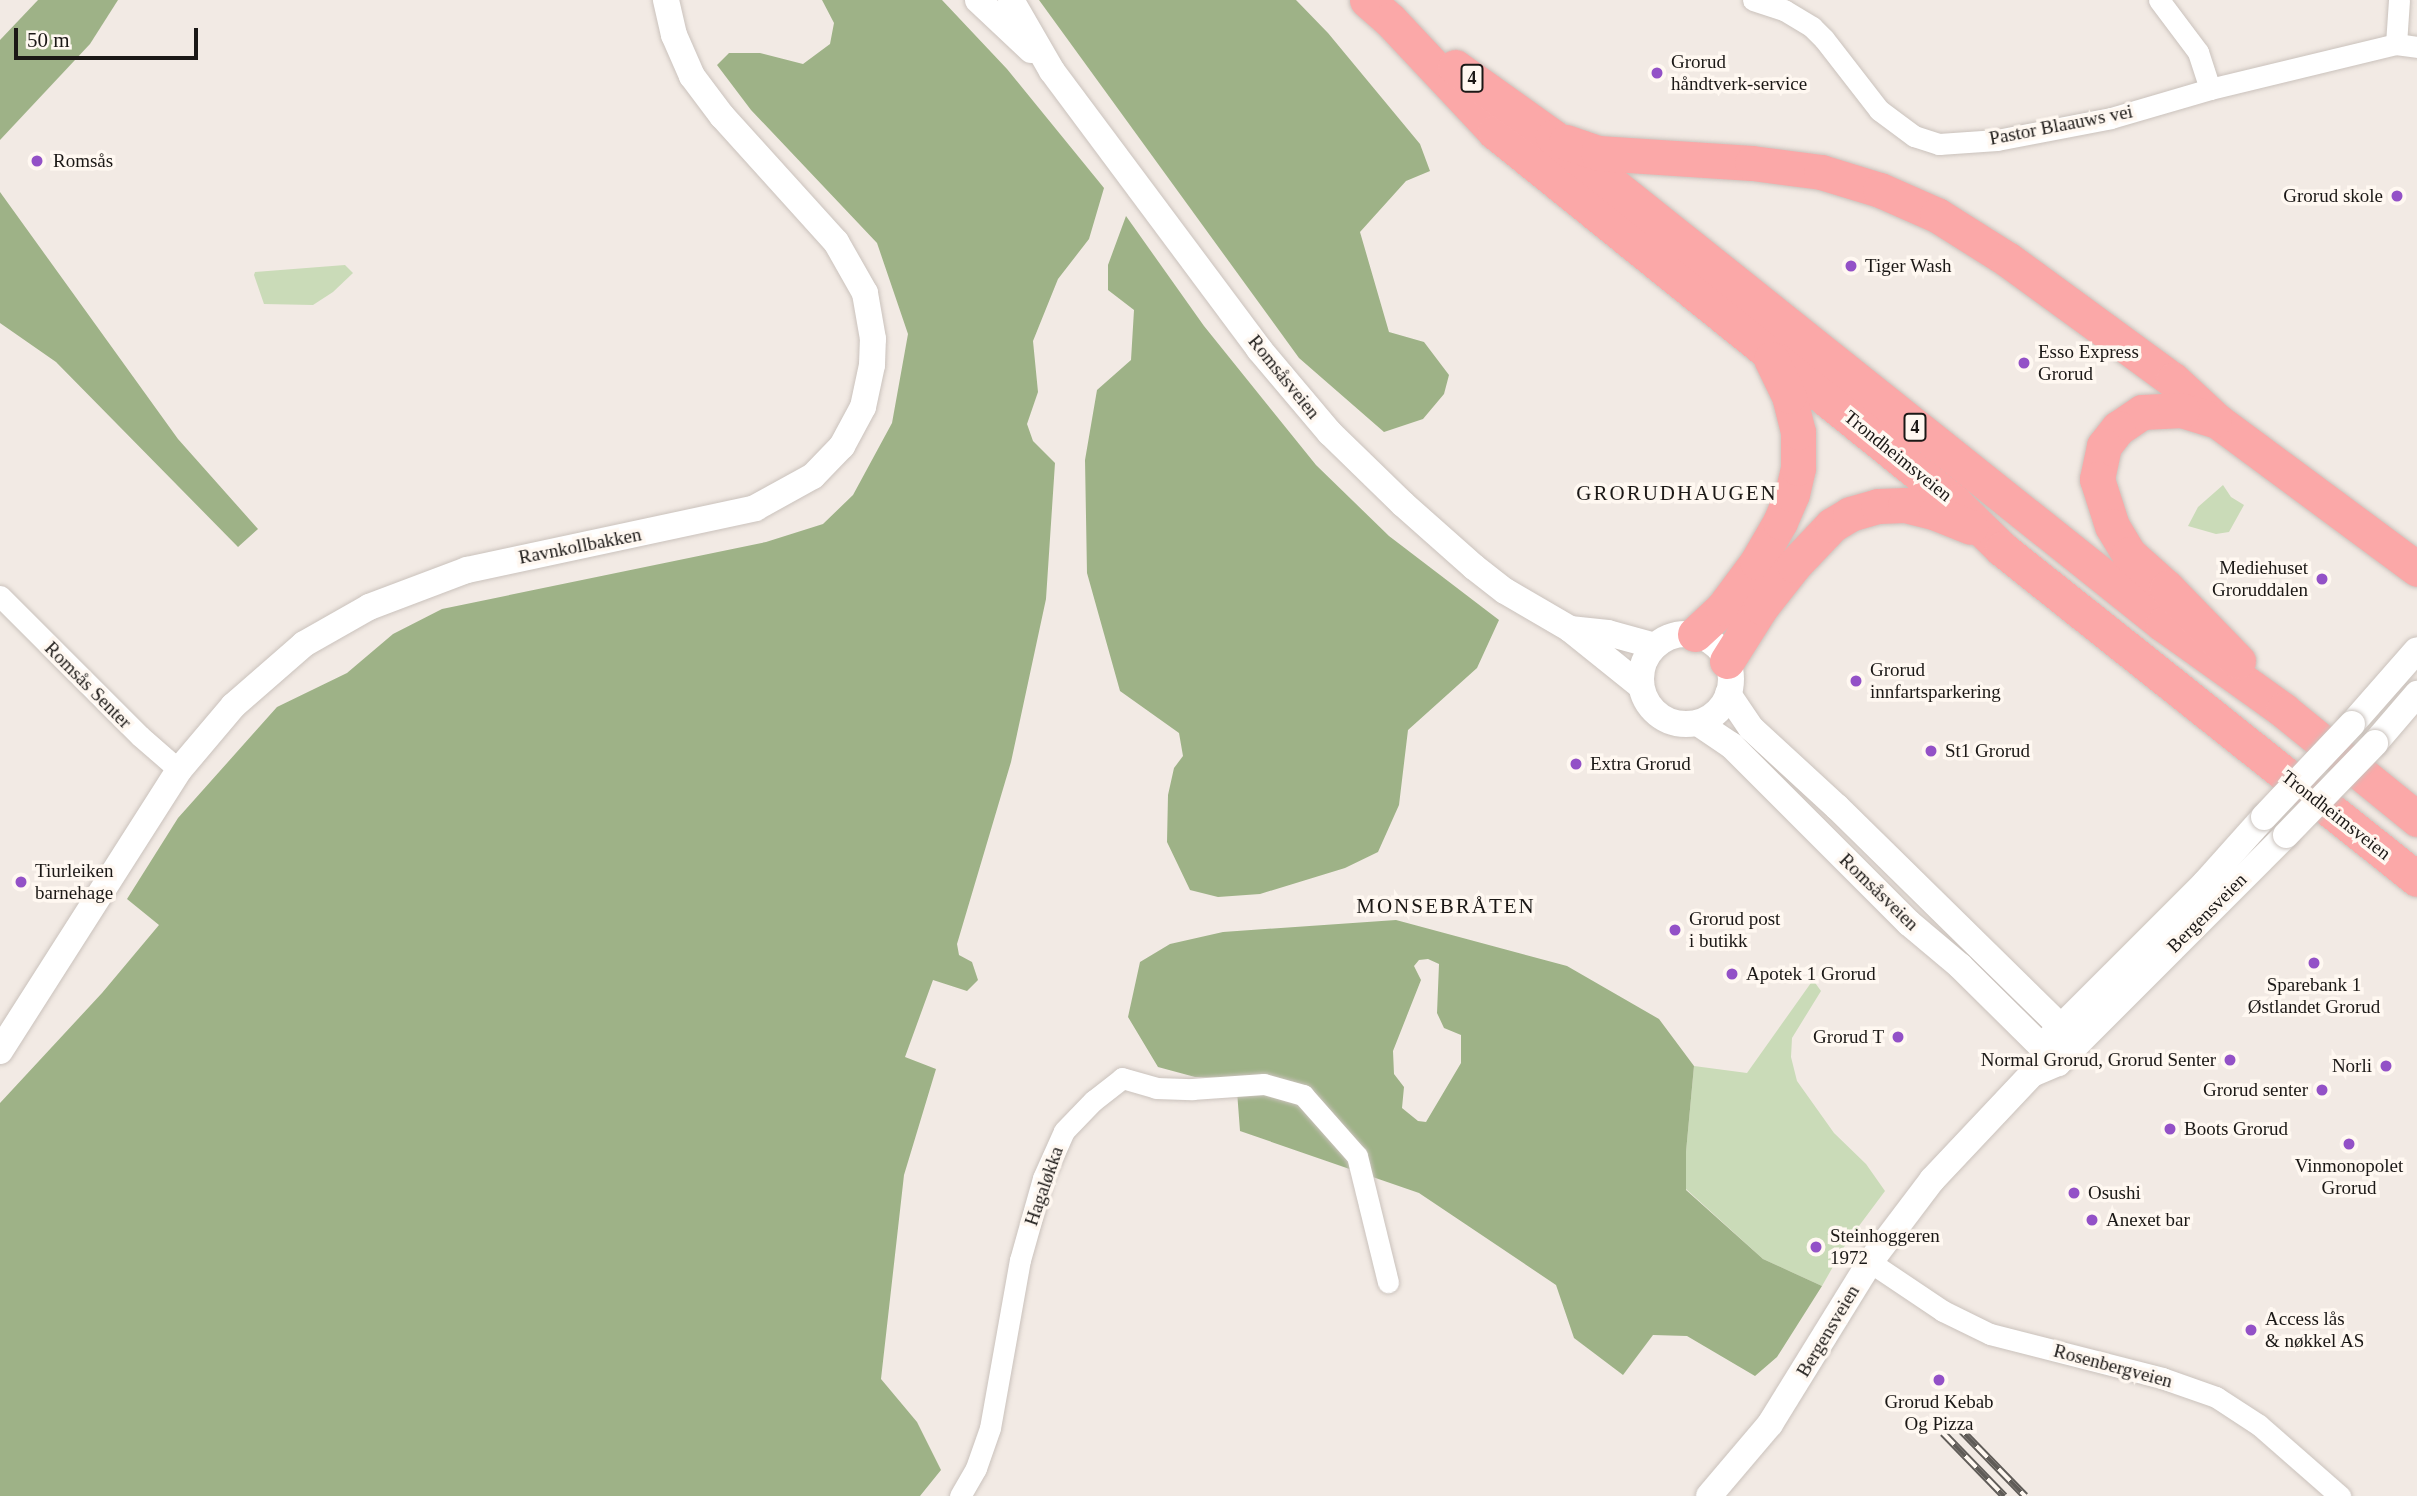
<!DOCTYPE html>
<html>
<head>
<meta charset="utf-8">
<style>
  body { margin:0 }
  #map { position:relative; width:2417px; height:1496px; overflow:hidden; background:#f2eae4; font-family:Georgia,serif }
  div>[style] { position:absolute }
  [style*='--x'] { left:calc(var(--x)*1px); top:calc(var(--y)*1px); width:calc(var(--w)*1px); rotate:calc(var(--a)*1deg) }
  .green>* { inset:0; background:#cadbb8 }
  .forest>* { inset:0; background:#9eb287 }
  .roads { filter:drop-shadow(0 0 2px #cac2bc) drop-shadow(0 0 2px #cac2bc) }
  .minor>* { height:21px; margin:-10.5px; padding:0 10.5px; transform-origin:10.5px; border-radius:10.5px; background:#fff }
  .tertiary>* { height:26px; margin:-13px; padding:0 13px; transform-origin:13px; border-radius:13px; background:#fff }
  .tertiary>.ring { margin:-13px; padding:0; box-sizing:content-box; background:none; border:26px solid #fff; border-radius:50% }
  .trunk>* { height:35px; margin:-17.5px; padding:0 17.5px; transform-origin:17.5px; border-radius:17.5px; background:#fba8a8 }
  .rail>* { height:8px; margin-top:-4px; transform-origin:0; background:repeating-linear-gradient(90deg,#fff8f1 0 16px,#605c58 0 32px); box-sizing:border-box; border-block:2px solid #605c58 }
  .bridges { filter:drop-shadow(0 0 2px #cac2bc) drop-shadow(0 0 2px #cac2bc) }
  .tertiary-bridge>* { height:26px; margin:-13px; padding:0 13px; transform-origin:13px; border-radius:13px; background:#fff }
  .dots>* { width:19px; height:19px; translate:-50% -50%; box-sizing:border-box; border:4px solid #fff8f1; border-radius:50% }
  span { translate:-50% -50%; white-space:nowrap; text-align:center; line-height:1.15; -webkit-text-stroke:7px #fff8f1; paint-order:stroke }
  .shield-label span { padding:2px 5px; background:#fff8f1; border:2px solid; border-radius:5px; -webkit-text-stroke-width:0 }
  .shield-label { font-size:18px; color:#1b1816; font-weight:700 }
  .poi-label { font-size:19px; color:#1b1816 }
  .left { translate:0 -50%; text-align:left }
  .right { translate:-100% -50%; text-align:right }
  .street-label { font-size:19px; color:#1b1816 }
  .neighbourhood-label { font-size:21px; color:#1b1816; letter-spacing:2px }
  .scale { position:absolute; left:14px; top:28px; width:184px; height:32px; box-sizing:border-box; border:4px solid #1b1816; border-top:0; padding-left:9px; font-size:21px; line-height:24px; white-space:nowrap; color:#1b1816; -webkit-text-stroke:5px #fff8f1; paint-order:stroke }
</style>
</head>
<body>
<div id="map">
  <div class="green">
    <i style="clip-path:polygon(345px 265px,353px 273px,333px 292px,313px 305px,264px 304px,254px 275px,255px 272px)"></i>
    <i style="clip-path:polygon(2223px 485px,2231px 497px,2244px 505px,2229px 532px,2216px 534px,2188px 526px,2198px 507px)"></i>
    <i style="clip-path:polygon(1813px 980px,1821px 991px,1792px 1038px,1791px 1057px,1797px 1081px,1834px 1133px,1866px 1164px,1885px 1191px,1847px 1242px,1822px 1286px,1763px 1259px,1686px 1189px,1686px 1152px,1694px 1066px,1747px 1073px)"></i>
  </div>
  <div class="forest">
    <i style="clip-path:polygon(38px 0,118px 0,90px 44px,0 140px,0 40px)"></i>
    <i style="clip-path:polygon(822px 0,942px 0,1007px 69px,1104px 188px,1089px 239px,1058px 279px,1033px 341px,1038px 392px,1027px 424px,1033px 441px,1055px 463px,1046px 599px,1011px 762px,957px 944px,959px 955px,972px 962px,978px 980px,967px 991px,933px 980px,905px 1057px,936px 1069px,904px 1175px,881px 1379px,917px 1422px,941px 1470px,920px 1496px,0 1496px,0 1103px,102px 993px,159px 925px,127px 899px,178px 818px,277px 707px,347px 673px,393px 634px,442px 609px,766px 542px,823px 524px,853px 495px,892px 423px,908px 334px,877px 243px,751px 110px,717px 65px,729px 53px,760px 53px,803px 64px,830px 44px,834px 23px)"></i>
    <i style="clip-path:polygon(1039px 0,1296px 0,1328px 33px,1420px 144px,1430px 171px,1406px 181px,1360px 232px,1389px 332px,1424px 342px,1449px 375px,1444px 394px,1423px 419px,1384px 432px,1299px 358px)"></i>
    <i style="clip-path:polygon(0 192px,178px 439px,258px 529px,238px 547px,56px 362px,0 323px)"></i>
    <i style="clip-path:polygon(1126px 216px,1204px 326px,1316px 465px,1389px 536px,1499px 620px,1477px 668px,1408px 730px,1399px 805px,1378px 852px,1345px 868px,1260px 894px,1218px 897px,1190px 890px,1167px 842px,1168px 795px,1174px 768px,1183px 756px,1179px 733px,1120px 691px,1087px 573px,1085px 460px,1097px 390px,1131px 360px,1134px 310px,1108px 290px,1108px 265px)"></i>
    <i style="clip-path:polygon(evenodd,1396px 920px,1567px 966px,1659px 1019px,1694px 1066px,1686px 1152px,1686px 1190px,1763px 1259px,1822px 1286px,1777px 1357px,1755px 1376px,1687px 1336px,1653px 1335px,1623px 1375px,1574px 1338px,1556px 1285px,1419px 1193px,1240px 1131px,1236px 1078px,1195px 1077px,1158px 1067px,1128px 1017px,1140px 962px,1170px 944px,1223px 932px,1396px 920px,1428px 959px,1439px 964px,1437px 1013px,1444px 1028px,1461px 1035px,1461px 1063px,1426px 1122px,1418px 1121px,1402px 1108px,1404px 1087px,1394px 1074px,1393px 1051px,1421px 980px,1414px 966px,1419px 960px,1428px 959px)"></i>
  </div>
  <div class="roads">
    <div class="minor">
      <i style="--x:1753;--y:0;--w:33;--a:18"></i>
      <i style="--x:1784;--y:10;--w:33;--a:31"></i>
      <i style="--x:1812;--y:27;--w:17;--a:45"></i>
      <i style="--x:1824;--y:39;--w:90;--a:52.2"></i>
      <i style="--x:1879;--y:110;--w:44;--a:36.6"></i>
      <i style="--x:1914;--y:136;--w:26;--a:18"></i>
      <i style="--x:1939;--y:144;--w:58;--a:-3.9"></i>
      <i style="--x:1997;--y:140;--w:116;--a:-10.9"></i>
      <i style="--x:2111;--y:118;--w:103;--a:-16.3"></i>
      <i style="--x:2210;--y:89;--w:191;--a:-13.6"></i>
      <i style="--x:2396;--y:44;--w:21;--a:8"></i>
      <i style="--x:2159;--y:0;--w:65;--a:53.1"></i>
      <i style="--x:2198;--y:52;--w:39;--a:72"></i>
      <i style="--x:2396;--y:44;--w:44;--a:-86.1"></i>
      <i style="--x:0;--y:596;--w:198;--a:45"></i>
      <i style="--x:140;--y:736;--w:52;--a:41.1"></i>
      <i style="--x:1870;--y:1262;--w:88;--a:33.9"></i>
      <i style="--x:1943;--y:1311;--w:52;--a:26.1"></i>
      <i style="--x:1990;--y:1334;--w:178;--a:14.3"></i>
      <i style="--x:2162;--y:1378;--w:57;--a:19.4"></i>
      <i style="--x:2216;--y:1397;--w:51;--a:33.1"></i>
      <i style="--x:2259;--y:1425;--w:108;--a:41.2"></i>
      <i style="--x:960;--y:1496;--w:32;--a:-60"></i>
      <i style="--x:976;--y:1468;--w:42;--a:-70.7"></i>
      <i style="--x:990;--y:1428;--w:171;--a:-79.9"></i>
      <i style="--x:1020;--y:1260;--w:85;--a:-74.3"></i>
      <i style="--x:1043;--y:1178;--w:51;--a:-65.9"></i>
      <i style="--x:1064;--y:1131;--w:42;--a:-46"></i>
      <i style="--x:1093;--y:1101;--w:37;--a:-38"></i>
      <i style="--x:1122;--y:1078;--w:35;--a:16"></i>
      <i style="--x:1156;--y:1088;--w:36;--a:2"></i>
      <i style="--x:1192;--y:1089;--w:72;--a:-4"></i>
      <i style="--x:1264;--y:1084;--w:41;--a:15.8"></i>
      <i style="--x:1303;--y:1095;--w:81;--a:48.5"></i>
      <i style="--x:1357;--y:1156;--w:130;--a:76.2"></i>
    </div>
    <div class="tertiary">
      <i style="--x:978;--y:0;--w:73;--a:43.3"></i>
      <i style="--x:1011;--y:0;--w:82;--a:60"></i>
      <i style="--x:1052;--y:71;--w:347;--a:53.3"></i>
      <i style="--x:1259;--y:349;--w:110;--a:49.8"></i>
      <i style="--x:1330;--y:433;--w:102;--a:44.2"></i>
      <i style="--x:1403;--y:504;--w:95;--a:41.6"></i>
      <i style="--x:1474;--y:567;--w:39;--a:38"></i>
      <i style="--x:1505;--y:591;--w:75;--a:30.3"></i>
      <i style="--x:1570;--y:629;--w:91;--a:38.8"></i>
      <i style="--x:1570;--y:629;--w:38;--a:6"></i>
      <i style="--x:1608;--y:633;--w:49;--a:15.5"></i>
      <i class="ring" style="left:1641px;top:634px;width:64px;height:64px"></i>
      <i style="--x:1728;--y:694;--w:41;--a:55.9"></i>
      <i style="--x:1751;--y:728;--w:117;--a:42.6"></i>
      <i style="--x:1837;--y:807;--w:314;--a:44.5"></i>
      <i style="--x:1698;--y:723;--w:40;--a:34"></i>
      <i style="--x:1731;--y:745;--w:252;--a:45"></i>
      <i style="--x:1909;--y:923;--w:67;--a:40.1"></i>
      <i style="--x:1960;--y:966;--w:138;--a:44.7"></i>
      <i style="--x:2352;--y:724;--w:98;--a:-48.7"></i>
      <i style="--x:2375;--y:743;--w:65;--a:-49.4"></i>
      <i style="--x:2048;--y:1040;--w:222;--a:-45"></i>
      <i style="--x:2205;--y:883;--w:89;--a:-48.2"></i>
      <i style="--x:0;--y:1051;--w:333;--a:-57.5"></i>
      <i style="--x:179;--y:770;--w:84;--a:-49.8"></i>
      <i style="--x:233;--y:706;--w:94;--a:-41.1"></i>
      <i style="--x:304;--y:644;--w:75;--a:-29.6"></i>
      <i style="--x:369;--y:607;--w:105;--a:-20.7"></i>
      <i style="--x:467;--y:570;--w:295;--a:-12.1"></i>
      <i style="--x:755;--y:508;--w:66;--a:-28.9"></i>
      <i style="--x:813;--y:476;--w:42;--a:-46"></i>
      <i style="--x:842;--y:446;--w:44;--a:-61.7"></i>
      <i style="--x:863;--y:407;--w:43;--a:-77.9"></i>
      <i style="--x:872;--y:365;--w:26;--a:-88"></i>
      <i style="--x:873;--y:339;--w:47;--a:-99.9"></i>
      <i style="--x:865;--y:293;--w:59;--a:-119.6"></i>
      <i style="--x:836;--y:242;--w:170;--a:-132.1"></i>
      <i style="--x:722;--y:116;--w:50;--a:-126.9"></i>
      <i style="--x:692;--y:76;--w:45;--a:-113.7"></i>
      <i style="--x:674;--y:35;--w:36;--a:-103"></i>
      <i style="--x:1709;--y:1496;--w:94;--a:-49.7"></i>
      <i style="--x:1770;--y:1424;--w:190;--a:-58.3"></i>
      <i style="--x:1870;--y:1262;--w:103;--a:-52.9"></i>
      <i style="--x:1932;--y:1180;--w:146;--a:-46.7"></i>
      <i style="--x:2032;--y:1074;--w:28;--a:-23"></i>
      <i style="--x:2058;--y:1063;--w:322;--a:-45"></i>
    </div>
    <div class="trunk">
      <i style="--x:1367;--y:0;--w:30;--a:41"></i>
      <i style="--x:1390;--y:20;--w:154;--a:46.8"></i>
      <i style="--x:1495;--y:132;--w:590;--a:38.87"></i>
      <i style="--x:1954;--y:502;--w:67;--a:44.4"></i>
      <i style="--x:2002;--y:549;--w:530;--a:38.49"></i>
      <i style="--x:1455;--y:67;--w:120;--a:35.5"></i>
      <i style="--x:1553;--y:137;--w:781;--a:38.6"></i>
      <i style="--x:2163;--y:624;--w:148;--a:35.6"></i>
      <i style="--x:2283;--y:710;--w:173;--a:39.1"></i>
      <i style="--x:1566;--y:142;--w:34;--a:19"></i>
      <i style="--x:1598;--y:153;--w:154;--a:3.7"></i>
      <i style="--x:1752;--y:163;--w:70;--a:7.4"></i>
      <i style="--x:1821;--y:172;--w:62;--a:17"></i>
      <i style="--x:1880;--y:190;--w:62;--a:23.7"></i>
      <i style="--x:1937;--y:215;--w:83;--a:32.2"></i>
      <i style="--x:2007;--y:259;--w:205;--a:36.1"></i>
      <i style="--x:2173;--y:380;--w:59;--a:42.9"></i>
      <i style="--x:2216;--y:420;--w:250;--a:36.5"></i>
      <i style="--x:2214;--y:420;--w:34;--a:-163"></i>
      <i style="--x:2182;--y:410;--w:40;--a:177.1"></i>
      <i style="--x:2142;--y:412;--w:29;--a:146"></i>
      <i style="--x:2118;--y:428;--w:23;--a:128"></i>
      <i style="--x:2104;--y:446;--w:34;--a:102"></i>
      <i style="--x:2097;--y:479;--w:49;--a:72.3"></i>
      <i style="--x:2112;--y:526;--w:33;--a:59"></i>
      <i style="--x:2129;--y:554;--w:51;--a:41.8"></i>
      <i style="--x:2167;--y:588;--w:102;--a:45.8"></i>
      <i style="--x:1695;--y:634;--w:38;--a:-43"></i>
      <i style="--x:1723;--y:608;--w:57;--a:-53.5"></i>
      <i style="--x:1757;--y:562;--w:46;--a:-60.1"></i>
      <i style="--x:1780;--y:522;--w:30;--a:-67"></i>
      <i style="--x:1792;--y:494;--w:27;--a:-77"></i>
      <i style="--x:1798;--y:468;--w:36;--a:-90"></i>
      <i style="--x:1798;--y:432;--w:37;--a:-104"></i>
      <i style="--x:1789;--y:396;--w:41;--a:-115.9"></i>
      <i style="--x:1727;--y:661;--w:64;--a:-57.8"></i>
      <i style="--x:1761;--y:607;--w:53;--a:-51.8"></i>
      <i style="--x:1794;--y:565;--w:55;--a:-46.5"></i>
      <i style="--x:1832;--y:525;--w:21;--a:-31"></i>
      <i style="--x:1850;--y:514;--w:29;--a:-16"></i>
      <i style="--x:1878;--y:506;--w:27;--a:-2"></i>
      <i style="--x:1905;--y:505;--w:32;--a:14"></i>
      <i style="--x:1936;--y:513;--w:37;--a:22"></i>
    </div>
  </div>
  <div class="rail">
    <i style="--x:1954;--y:1423;--w:102;--a:45.8"></i>
    <i style="--x:1943;--y:1433;--w:88;--a:45.9"></i>
  </div>
  <div class="bridges">
    <div class="tertiary-bridge">
      <i style="--x:2264;--y:817;--w:128;--a:-46.6"></i>
      <i style="--x:2286;--y:835;--w:128;--a:-45.9"></i>
    </div>
  </div>
  <div class="dots">
    <i style="left:1657px;top:73px;background:#9351c7"></i>
    <i style="left:37px;top:161px;background:#9351c7"></i>
    <i style="left:2397px;top:196px;background:#9351c7"></i>
    <i style="left:1851px;top:266px;background:#9351c7"></i>
    <i style="left:2024px;top:363px;background:#9351c7"></i>
    <i style="left:2322px;top:579px;background:#9351c7"></i>
    <i style="left:1856px;top:681px;background:#9351c7"></i>
    <i style="left:1931px;top:751px;background:#9351c7"></i>
    <i style="left:1576px;top:764px;background:#9351c7"></i>
    <i style="left:21px;top:882px;background:#9351c7"></i>
    <i style="left:1675px;top:930px;background:#9351c7"></i>
    <i style="left:2314px;top:963px;background:#9351c7"></i>
    <i style="left:1732px;top:974px;background:#9351c7"></i>
    <i style="left:1898px;top:1037px;background:#9351c7"></i>
    <i style="left:2230px;top:1060px;background:#9351c7"></i>
    <i style="left:2386px;top:1066px;background:#9351c7"></i>
    <i style="left:2322px;top:1090px;background:#9351c7"></i>
    <i style="left:2170px;top:1129px;background:#9351c7"></i>
    <i style="left:2349px;top:1144px;background:#9351c7"></i>
    <i style="left:2074px;top:1193px;background:#9351c7"></i>
    <i style="left:2092px;top:1220px;background:#9351c7"></i>
    <i style="left:1816px;top:1247px;background:#9351c7"></i>
    <i style="left:2251px;top:1330px;background:#9351c7"></i>
    <i style="left:1939px;top:1380px;background:#9351c7"></i>
  </div>
  <div class="shield-label">
    <span style="left:1472px;top:78px">4</span>
    <span style="left:1915px;top:427px">4</span>
  </div>
  <div class="poi-label">
    <span class="left" style="left:1671px;top:73px">Grorud<br>håndtverk-service</span>
    <span class="left" style="left:53px;top:161px">Romsås</span>
    <span class="right" style="left:2383px;top:196px">Grorud skole</span>
    <span class="left" style="left:1865px;top:266px">Tiger Wash</span>
    <span class="left" style="left:2038px;top:363px">Esso Express<br>Grorud</span>
    <span class="right" style="left:2308px;top:579px">Mediehuset<br>Groruddalen</span>
    <span class="left" style="left:1870px;top:681px">Grorud<br>innfartsparkering</span>
    <span class="left" style="left:1945px;top:751px">St1 Grorud</span>
    <span class="left" style="left:1590px;top:764px">Extra Grorud</span>
    <span class="left" style="left:35px;top:882px">Tiurleiken<br>barnehage</span>
    <span class="left" style="left:1689px;top:930px">Grorud post<br>i butikk</span>
    <span class="left" style="left:1746px;top:974px">Apotek 1 Grorud</span>
    <span style="left:2314px;top:996px">Sparebank 1<br>Østlandet Grorud</span>
    <span class="right" style="left:1884px;top:1037px">Grorud T</span>
    <span class="right" style="left:2216px;top:1060px">Normal Grorud, Grorud Senter</span>
    <span class="right" style="left:2372px;top:1066px">Norli</span>
    <span class="right" style="left:2308px;top:1090px">Grorud senter</span>
    <span class="left" style="left:2184px;top:1129px">Boots Grorud</span>
    <span style="left:2349px;top:1177px">Vinmonopolet<br>Grorud</span>
    <span class="left" style="left:2088px;top:1193px">Osushi</span>
    <span class="left" style="left:2106px;top:1220px">Anexet bar</span>
    <span class="left" style="left:1830px;top:1247px">Steinhoggeren<br>1972</span>
    <span class="left" style="left:2265px;top:1330px">Access lås<br>&amp; nøkkel AS</span>
    <span style="left:1939px;top:1413px">Grorud Kebab<br>Og Pizza</span>
  </div>
  <div class="street-label">
    <span style="left:2061px;top:125px;rotate:-11deg">Pastor Blaauws vei</span>
    <span style="left:1284px;top:377px;rotate:51deg">Romsåsveien</span>
    <span style="left:1898px;top:456px;rotate:39deg">Trondheimsveien</span>
    <span style="left:580px;top:546px;rotate:-11deg">Ravnkollbakken</span>
    <span style="left:88px;top:685px;rotate:45deg">Romsås Senter</span>
    <span style="left:2336px;top:815px;rotate:38deg">Trondheimsveien</span>
    <span style="left:1879px;top:892px;rotate:44deg">Romsåsveien</span>
    <span style="left:2207px;top:913px;rotate:-45deg">Bergensveien</span>
    <span style="left:1044px;top:1186px;rotate:-71deg">Hagaløkka</span>
    <span style="left:1828px;top:1331px;rotate:-59deg">Bergensveien</span>
    <span style="left:2113px;top:1366px;rotate:15deg">Rosenbergveien</span>
  </div>
  <div class="neighbourhood-label">
    <span style="left:1677px;top:493px">GRORUDHAUGEN</span>
    <span style="left:1446px;top:906px">MONSEBRÅTEN</span>
  </div>
  <div class="scale">50 m</div>
</div>
</body>
</html>
